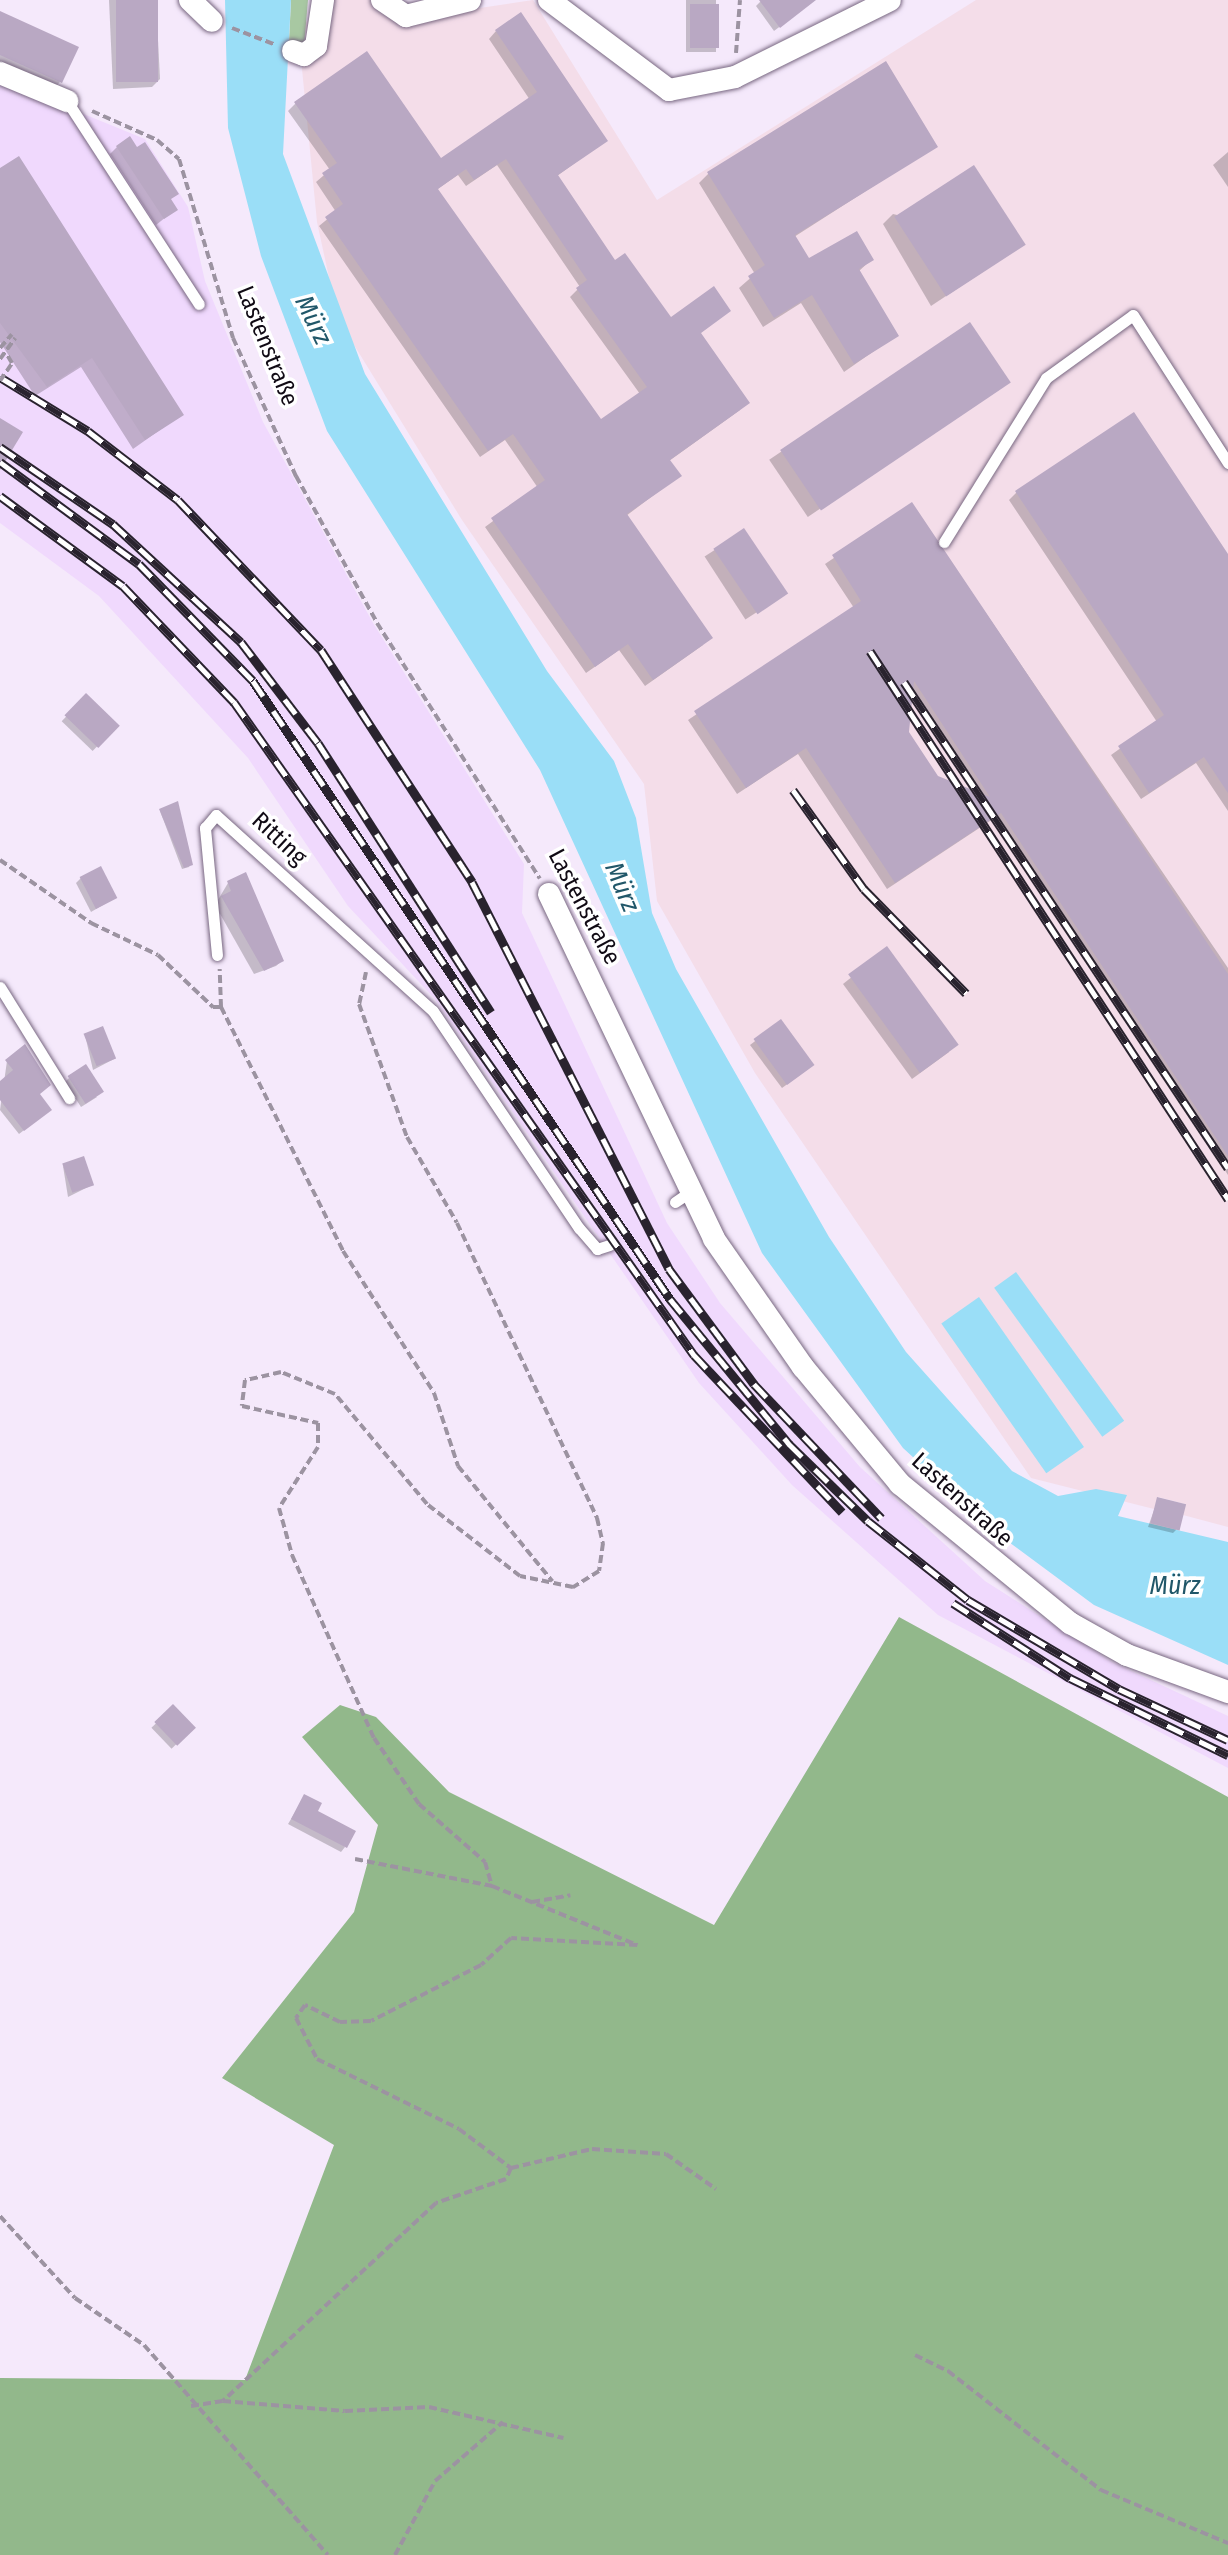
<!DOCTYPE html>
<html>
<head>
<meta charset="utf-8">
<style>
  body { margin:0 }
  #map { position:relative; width:1228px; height:2555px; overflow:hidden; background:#f5e9fb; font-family:"Fira Sans Condensed",sans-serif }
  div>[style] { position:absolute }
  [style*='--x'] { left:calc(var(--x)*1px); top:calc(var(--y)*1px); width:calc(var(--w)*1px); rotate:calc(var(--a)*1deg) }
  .industrial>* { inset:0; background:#f4dde9 }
  .built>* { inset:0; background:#f0d9fd }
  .green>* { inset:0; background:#a8c8a2 }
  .forest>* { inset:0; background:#92b88b }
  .water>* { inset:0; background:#9adef7; transform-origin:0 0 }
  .shadow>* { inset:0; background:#0003; transform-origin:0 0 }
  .building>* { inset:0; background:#b9a8c3; transform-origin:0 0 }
  .path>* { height:4px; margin-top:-2px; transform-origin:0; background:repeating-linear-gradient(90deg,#9c93a1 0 8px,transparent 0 12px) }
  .roads { filter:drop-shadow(0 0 2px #786781) drop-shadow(0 0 2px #786781) }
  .service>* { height:11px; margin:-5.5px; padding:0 5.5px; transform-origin:5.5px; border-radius:5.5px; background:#fff }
  .minor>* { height:22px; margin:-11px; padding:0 11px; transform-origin:11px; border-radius:11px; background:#fff }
  .rail>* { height:9px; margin-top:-4.5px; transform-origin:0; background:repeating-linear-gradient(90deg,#fff 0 18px,#29232e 0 36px); box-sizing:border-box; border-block:2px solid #29232e }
  .path-bridge>* { height:4px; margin-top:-2px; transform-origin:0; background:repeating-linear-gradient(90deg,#9c93a1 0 8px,transparent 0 12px) }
  span { translate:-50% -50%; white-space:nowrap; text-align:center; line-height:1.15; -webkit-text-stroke:7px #fff; paint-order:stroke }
  .street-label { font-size:24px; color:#100a14 }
  .water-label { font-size:26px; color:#215769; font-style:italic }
</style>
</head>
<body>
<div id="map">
  <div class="industrial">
    <i style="clip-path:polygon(331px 0,370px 0,400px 20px,533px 0,657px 200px,976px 0,1228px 0,1228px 1527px,1183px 1515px,1185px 1504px,1158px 1497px,1154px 1509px,1031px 1478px,755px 1073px,657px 901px,644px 784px,462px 520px,338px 319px,317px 222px,302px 69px,305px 23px)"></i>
  </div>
  <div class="built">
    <i style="clip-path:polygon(0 80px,145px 139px,188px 207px,205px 281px,263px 422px,373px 623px,524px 864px,522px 913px,667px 1223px,720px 1303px,860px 1467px,985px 1581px,1112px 1662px,1228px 1716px,1228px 1768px,938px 1615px,792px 1485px,699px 1383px,434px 998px,348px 906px,248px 758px,99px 596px,0 523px)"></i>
  </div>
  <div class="green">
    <i style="clip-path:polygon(291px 0,308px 0,304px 46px,289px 42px)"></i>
  </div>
  <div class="forest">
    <i style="clip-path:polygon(899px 1617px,1228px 1797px,1228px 2555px,0 2555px,0 2378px,245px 2380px,334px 2145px,222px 2078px,354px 1912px,378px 1825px,302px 1737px,340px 1705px,376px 1717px,449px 1792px,714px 1925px)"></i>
  </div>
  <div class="water">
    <i style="clip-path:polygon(225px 0,291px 0,283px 154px,365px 374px,547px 671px,614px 761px,636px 818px,652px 913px,676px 969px,829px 1237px,906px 1352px,1012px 1471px,1058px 1496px,1096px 1489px,1127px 1495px,1118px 1516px,1228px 1542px,1228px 1665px,1094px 1605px,994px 1531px,903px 1448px,762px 1253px,540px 770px,327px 431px,261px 256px,228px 128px)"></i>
    <i style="left:1016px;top:1272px;width:184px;height:27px;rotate:54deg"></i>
    <i style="left:979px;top:1297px;width:183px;height:46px;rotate:55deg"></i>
  </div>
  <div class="shadow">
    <i style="clip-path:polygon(109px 0,156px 0,160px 79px,152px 87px,113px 89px)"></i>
    <i style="left:686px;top:0;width:30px;height:52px"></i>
    <i style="clip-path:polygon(815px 0,774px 31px,756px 6px,762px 0)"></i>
    <i style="clip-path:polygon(0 13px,60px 82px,53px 90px,0 65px)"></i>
    <i style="clip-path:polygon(evenodd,496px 31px,605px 141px,557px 176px,615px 262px,671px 320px,729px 311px,699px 334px,740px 410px,669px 461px,679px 476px,626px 516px,703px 645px,645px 686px,619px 650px,586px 673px,485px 527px,538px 488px,505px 440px,480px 457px,319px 226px,336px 212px,316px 182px,330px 170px,288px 111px,296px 103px,440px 161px,530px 100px,489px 39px,496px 31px,497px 165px,580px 287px,570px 297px,640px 394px,601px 422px,436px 190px,458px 175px,466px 186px,497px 165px)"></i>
    <i style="clip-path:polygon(936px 146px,794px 237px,808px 261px,872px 259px,858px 272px,897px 335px,844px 372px,801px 303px,763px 327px,739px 288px,755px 274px,699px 183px,709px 173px)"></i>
    <i style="clip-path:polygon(117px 147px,176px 209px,156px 225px,110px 154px)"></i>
    <i style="clip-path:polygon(1228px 152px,1228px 187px,1213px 165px)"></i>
    <i style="clip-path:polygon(0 171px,181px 415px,133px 449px,81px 367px,35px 396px,0 342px)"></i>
    <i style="clip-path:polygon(893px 214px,1023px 245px,931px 306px,883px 224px)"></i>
    <i style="left:969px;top:325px;width:69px;height:241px;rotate:56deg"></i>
    <i style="clip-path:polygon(1017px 492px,1228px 559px,1228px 811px,1196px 763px,1141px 799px,1111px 755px,1157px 722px,1009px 500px)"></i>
    <i style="clip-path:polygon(evenodd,912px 505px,1228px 968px,1228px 1175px,993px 819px,887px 889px,798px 754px,737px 794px,688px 720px,854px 608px,825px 564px,912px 505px,910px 694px,976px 793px,937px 778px,907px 732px,910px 694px)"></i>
    <i style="left:744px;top:531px;width:75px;height:47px;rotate:57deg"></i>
    <i style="left:86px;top:696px;width:43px;height:35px;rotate:44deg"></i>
    <i style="clip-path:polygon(160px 811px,190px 865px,189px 867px,182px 869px)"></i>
    <i style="clip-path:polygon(81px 878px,115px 898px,91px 912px,76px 883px)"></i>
    <i style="clip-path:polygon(228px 883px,282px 961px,276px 966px,254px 974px,215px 905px)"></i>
    <i style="clip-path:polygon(887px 949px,949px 1052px,912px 1079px,843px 984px)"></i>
    <i style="clip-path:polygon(780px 1022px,808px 1069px,782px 1088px,750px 1045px)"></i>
    <i style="clip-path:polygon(85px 1035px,114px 1059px,93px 1070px)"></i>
    <i style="clip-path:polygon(7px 1061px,45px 1114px,19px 1134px,0 1110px)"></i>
    <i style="clip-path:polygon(69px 1078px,97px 1097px,81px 1107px,65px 1082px)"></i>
    <i style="clip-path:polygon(63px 1166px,92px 1185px,68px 1197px)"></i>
    <i style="clip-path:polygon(1158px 1499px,1177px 1529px,1173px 1533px,1148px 1527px)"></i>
    <i style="left:173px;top:1707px;width:29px;height:30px;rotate:46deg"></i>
    <i style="clip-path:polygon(305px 1796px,345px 1847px,341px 1852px,288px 1824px)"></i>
  </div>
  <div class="building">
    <i style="left:116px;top:0;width:42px;height:82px"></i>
    <i style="clip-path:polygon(759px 0,816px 0,780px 28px)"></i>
    <i style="left:690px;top:4px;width:29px;height:44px"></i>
    <i style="clip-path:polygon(0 11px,79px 47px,62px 83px,0 55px)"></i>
    <i style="clip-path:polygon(evenodd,521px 12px,608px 141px,558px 175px,615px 260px,625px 253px,671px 317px,714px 286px,731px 311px,701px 333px,750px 403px,670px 460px,682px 476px,627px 514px,713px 638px,653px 680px,628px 644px,595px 667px,491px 518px,545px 480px,513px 434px,488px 451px,325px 217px,343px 204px,322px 173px,337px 163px,294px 102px,367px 51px,441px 158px,537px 92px,495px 30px,521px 12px,506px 159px,587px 280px,576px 288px,647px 387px,601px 419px,438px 189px,466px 169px,474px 180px,506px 159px)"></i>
    <i style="clip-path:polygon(886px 61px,938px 147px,795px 235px,809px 258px,857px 231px,874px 260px,859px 269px,899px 336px,854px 364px,812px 295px,774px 318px,748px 276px,765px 265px,707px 172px)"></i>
    <i style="clip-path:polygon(130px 136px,137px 147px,145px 142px,179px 194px,171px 199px,178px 210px,164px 219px,116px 146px)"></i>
    <i style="clip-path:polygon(19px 156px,184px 415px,145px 440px,92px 358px,47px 387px,0 323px,0 168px)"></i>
    <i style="left:974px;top:165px;width:95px;height:95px;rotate:57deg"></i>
    <i style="left:970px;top:322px;width:73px;height:229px;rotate:56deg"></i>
    <i style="clip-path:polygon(1134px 412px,1228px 554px,1228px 793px,1204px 757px,1149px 793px,1118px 746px,1164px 715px,1015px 491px)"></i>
    <i style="clip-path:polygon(0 418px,23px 432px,0 470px)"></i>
    <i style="clip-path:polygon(evenodd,912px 502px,1228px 974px,1228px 1156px,1001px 813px,895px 883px,806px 748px,746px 788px,694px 711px,861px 601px,832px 555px,912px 502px,914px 681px,990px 797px,938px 776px,909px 732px,914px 681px)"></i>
    <i style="left:744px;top:528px;width:79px;height:37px;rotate:56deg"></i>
    <i style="left:86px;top:693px;width:47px;height:31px;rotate:44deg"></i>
    <i style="clip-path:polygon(178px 801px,193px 865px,184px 868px,159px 809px)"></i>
    <i style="left:101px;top:866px;width:36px;height:24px;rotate:63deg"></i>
    <i style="clip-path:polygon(246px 872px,284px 961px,264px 971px,221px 896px,231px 891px,227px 881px)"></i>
    <i style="left:887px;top:946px;width:122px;height:48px;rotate:54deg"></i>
    <i style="left:781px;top:1019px;width:57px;height:34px;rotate:54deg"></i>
    <i style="left:103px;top:1026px;width:35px;height:21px;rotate:68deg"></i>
    <i style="clip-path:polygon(25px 1044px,51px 1085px,40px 1094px,52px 1110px,24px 1131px,0 1100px,0 1081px,13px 1070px,5px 1060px)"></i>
    <i style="left:86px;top:1064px;width:33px;height:22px;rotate:57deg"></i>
    <i style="left:84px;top:1156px;width:31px;height:23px;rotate:71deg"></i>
    <i style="left:1157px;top:1497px;width:30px;height:27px;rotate:14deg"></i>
    <i style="left:173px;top:1704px;width:33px;height:26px;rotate:46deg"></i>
    <i style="clip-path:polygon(304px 1794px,322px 1803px,318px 1811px,356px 1831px,347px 1848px,291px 1819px)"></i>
  </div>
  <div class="path">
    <i style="--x:232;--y:28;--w:47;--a:21.1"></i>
    <i style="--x:736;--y:53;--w:53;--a:-85.7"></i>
    <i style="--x:92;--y:111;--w:71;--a:24"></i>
    <i style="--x:157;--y:140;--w:29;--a:41"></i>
    <i style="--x:179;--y:159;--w:187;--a:73.2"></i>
    <i style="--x:233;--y:338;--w:152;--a:65.5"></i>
    <i style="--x:296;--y:476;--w:168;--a:61.1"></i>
    <i style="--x:377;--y:623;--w:303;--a:57.5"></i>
    <i style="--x:0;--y:348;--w:18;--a:-49"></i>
    <i style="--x:0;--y:359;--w:26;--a:-54"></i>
    <i style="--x:0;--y:860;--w:111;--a:34.7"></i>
    <i style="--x:91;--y:923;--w:74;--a:25.5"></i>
    <i style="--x:158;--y:955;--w:76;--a:43.4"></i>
    <i style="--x:213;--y:1007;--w:8;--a:0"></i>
    <i style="--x:221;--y:1007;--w:38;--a:-92"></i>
    <i style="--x:366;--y:972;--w:33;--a:102"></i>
    <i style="--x:359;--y:1004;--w:141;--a:70.2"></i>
    <i style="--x:407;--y:1137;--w:99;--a:59.8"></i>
    <i style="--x:457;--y:1223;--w:327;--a:64.6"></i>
    <i style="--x:597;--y:1518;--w:26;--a:77"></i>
    <i style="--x:603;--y:1543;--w:28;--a:98"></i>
    <i style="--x:599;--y:1571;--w:31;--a:148"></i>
    <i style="--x:573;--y:1587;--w:54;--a:-168.3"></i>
    <i style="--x:520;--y:1576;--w:118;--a:-142.3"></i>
    <i style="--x:427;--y:1504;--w:143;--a:-129.9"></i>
    <i style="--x:335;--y:1394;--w:58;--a:-157.8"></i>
    <i style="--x:281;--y:1372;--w:37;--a:167"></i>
    <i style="--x:245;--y:1380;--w:26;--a:97"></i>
    <i style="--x:242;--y:1406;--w:78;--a:12.6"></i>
    <i style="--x:318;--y:1423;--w:24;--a:90"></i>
    <i style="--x:318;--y:1447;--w:72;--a:122.6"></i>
    <i style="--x:279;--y:1508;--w:49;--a:74.5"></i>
    <i style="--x:292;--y:1555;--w:201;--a:65.9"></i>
    <i style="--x:374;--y:1738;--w:80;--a:55.7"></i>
    <i style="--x:419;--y:1804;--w:88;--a:41.3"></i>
    <i style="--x:485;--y:1862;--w:25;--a:74"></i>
    <i style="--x:221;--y:1007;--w:273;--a:63.4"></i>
    <i style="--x:343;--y:1251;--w:169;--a:57.3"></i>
    <i style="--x:434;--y:1393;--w:77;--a:71.8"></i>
    <i style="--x:458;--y:1466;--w:149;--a:50.7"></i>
    <i style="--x:355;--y:1859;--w:140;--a:11.1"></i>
    <i style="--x:492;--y:1886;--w:157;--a:22.1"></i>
    <i style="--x:637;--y:1945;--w:126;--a:-176.8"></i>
    <i style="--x:511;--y:1938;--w:40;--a:138"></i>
    <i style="--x:481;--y:1965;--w:123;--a:153"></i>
    <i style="--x:371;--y:2021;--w:31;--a:178"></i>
    <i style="--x:340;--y:2022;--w:39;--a:-154"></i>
    <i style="--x:305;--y:2005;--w:16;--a:125"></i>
    <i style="--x:296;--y:2018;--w:46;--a:62.9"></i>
    <i style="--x:317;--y:2059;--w:158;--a:26.2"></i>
    <i style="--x:459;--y:2129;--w:65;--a:36.9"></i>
    <i style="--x:511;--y:2168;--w:12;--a:114"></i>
    <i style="--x:506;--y:2179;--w:74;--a:161.1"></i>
    <i style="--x:436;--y:2203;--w:291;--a:137.1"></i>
    <i style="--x:223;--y:2401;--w:122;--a:4.7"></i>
    <i style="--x:345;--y:2411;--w:84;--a:-2.7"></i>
    <i style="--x:429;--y:2407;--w:138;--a:13"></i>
    <i style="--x:532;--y:1902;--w:39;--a:-10"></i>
    <i style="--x:511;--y:2168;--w:83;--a:-13.2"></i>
    <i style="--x:592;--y:2149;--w:74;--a:3.9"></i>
    <i style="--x:666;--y:2154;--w:61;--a:35"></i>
    <i style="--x:0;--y:2216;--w:111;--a:47.6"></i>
    <i style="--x:75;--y:2298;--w:83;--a:34.3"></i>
    <i style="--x:144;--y:2345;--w:279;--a:48.8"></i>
    <i style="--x:915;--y:2355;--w:37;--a:26"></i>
    <i style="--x:948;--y:2371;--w:194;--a:37.9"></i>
    <i style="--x:1101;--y:2490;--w:138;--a:22.7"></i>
    <i style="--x:191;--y:2406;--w:32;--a:-9"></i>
    <i style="--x:395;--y:2555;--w:84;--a:-61.6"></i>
    <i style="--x:435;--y:2481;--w:90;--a:-40.9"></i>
  </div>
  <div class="roads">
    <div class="service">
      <i style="--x:67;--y:101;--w:242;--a:57"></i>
      <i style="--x:944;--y:542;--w:193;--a:-58.1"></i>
      <i style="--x:1046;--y:378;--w:107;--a:-35.9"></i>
      <i style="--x:1133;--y:315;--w:176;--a:57.3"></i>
      <i style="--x:217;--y:955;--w:128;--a:-95.4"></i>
      <i style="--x:205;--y:828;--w:17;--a:-50"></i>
      <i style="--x:216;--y:815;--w:292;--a:42.1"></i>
      <i style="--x:433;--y:1011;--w:262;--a:56.1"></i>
      <i style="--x:579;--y:1228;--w:28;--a:49"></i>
      <i style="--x:597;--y:1249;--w:13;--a:-18"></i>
      <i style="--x:0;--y:987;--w:131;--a:58.1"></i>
      <i style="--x:675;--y:1202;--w:18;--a:-34"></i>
    </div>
    <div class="minor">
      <i style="--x:190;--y:0;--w:30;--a:44"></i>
      <i style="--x:382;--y:0;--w:29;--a:34"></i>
      <i style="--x:406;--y:16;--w:66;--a:-14"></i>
      <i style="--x:549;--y:0;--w:150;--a:36.9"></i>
      <i style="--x:669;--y:90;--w:67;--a:-11.1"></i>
      <i style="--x:735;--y:77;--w:173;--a:-26.4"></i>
      <i style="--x:293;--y:51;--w:12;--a:20"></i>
      <i style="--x:304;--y:55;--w:15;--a:-37"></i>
      <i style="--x:316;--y:46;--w:47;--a:-81.3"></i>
      <i style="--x:0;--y:73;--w:73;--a:22.7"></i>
      <i style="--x:549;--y:894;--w:382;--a:64.4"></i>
      <i style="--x:714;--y:1239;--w:156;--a:55.2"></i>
      <i style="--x:803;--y:1367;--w:152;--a:50.3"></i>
      <i style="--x:900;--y:1484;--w:220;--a:39.3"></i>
      <i style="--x:1070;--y:1623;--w:65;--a:29.3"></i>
      <i style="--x:1127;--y:1655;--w:108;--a:20.1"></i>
    </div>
  </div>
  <div class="rail">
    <i style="--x:0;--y:377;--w:103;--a:31.5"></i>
    <i style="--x:88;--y:431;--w:113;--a:37.5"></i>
    <i style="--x:178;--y:500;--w:207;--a:46.4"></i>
    <i style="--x:321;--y:650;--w:277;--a:56.9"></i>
    <i style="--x:472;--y:882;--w:434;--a:63"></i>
    <i style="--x:669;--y:1269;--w:143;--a:53.5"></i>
    <i style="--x:754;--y:1384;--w:185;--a:46.5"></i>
    <i style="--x:0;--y:447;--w:137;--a:34.3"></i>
    <i style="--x:113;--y:524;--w:174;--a:42.7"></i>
    <i style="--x:241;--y:642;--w:127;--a:52.7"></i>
    <i style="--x:318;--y:743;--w:320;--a:57.3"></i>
    <i style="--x:0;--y:462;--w:172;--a:36.3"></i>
    <i style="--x:139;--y:564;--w:163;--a:45.7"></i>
    <i style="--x:253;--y:681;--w:746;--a:55.99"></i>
    <i style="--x:670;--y:1299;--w:188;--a:50.6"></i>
    <i style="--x:789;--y:1444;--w:110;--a:44.3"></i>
    <i style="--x:868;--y:1521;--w:127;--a:38.3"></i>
    <i style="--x:968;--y:1600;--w:175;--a:30.5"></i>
    <i style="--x:1119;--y:1689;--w:120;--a:25.1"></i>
    <i style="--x:0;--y:496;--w:152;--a:36.2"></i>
    <i style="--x:123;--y:586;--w:161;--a:46.3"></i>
    <i style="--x:234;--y:702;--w:799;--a:54.84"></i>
    <i style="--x:694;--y:1355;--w:216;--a:46.7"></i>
    <i style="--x:870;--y:651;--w:655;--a:56.84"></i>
    <i style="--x:904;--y:682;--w:584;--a:56.31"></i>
    <i style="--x:793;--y:790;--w:122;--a:54.4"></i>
    <i style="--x:864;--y:889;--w:146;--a:45.6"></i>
    <i style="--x:953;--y:1603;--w:139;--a:32.7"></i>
    <i style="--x:1070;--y:1678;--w:176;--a:26"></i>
  </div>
  <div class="path-bridge">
    <i style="--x:0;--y:381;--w:22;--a:-56"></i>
    <i style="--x:12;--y:363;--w:12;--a:-121"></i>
  </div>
  <div class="street-label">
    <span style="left:267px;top:346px;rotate:68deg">Lastenstraße</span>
    <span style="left:279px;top:839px;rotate:43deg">Ritting</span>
    <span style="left:584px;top:907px;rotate:62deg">Lastenstraße</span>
    <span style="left:962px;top:1500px;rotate:42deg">Lastenstraße</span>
  </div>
  <div class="water-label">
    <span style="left:313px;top:320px;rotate:64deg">Mürz</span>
    <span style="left:622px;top:887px;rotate:67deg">Mürz</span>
    <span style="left:1175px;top:1586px">Mürz</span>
  </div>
</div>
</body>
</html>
